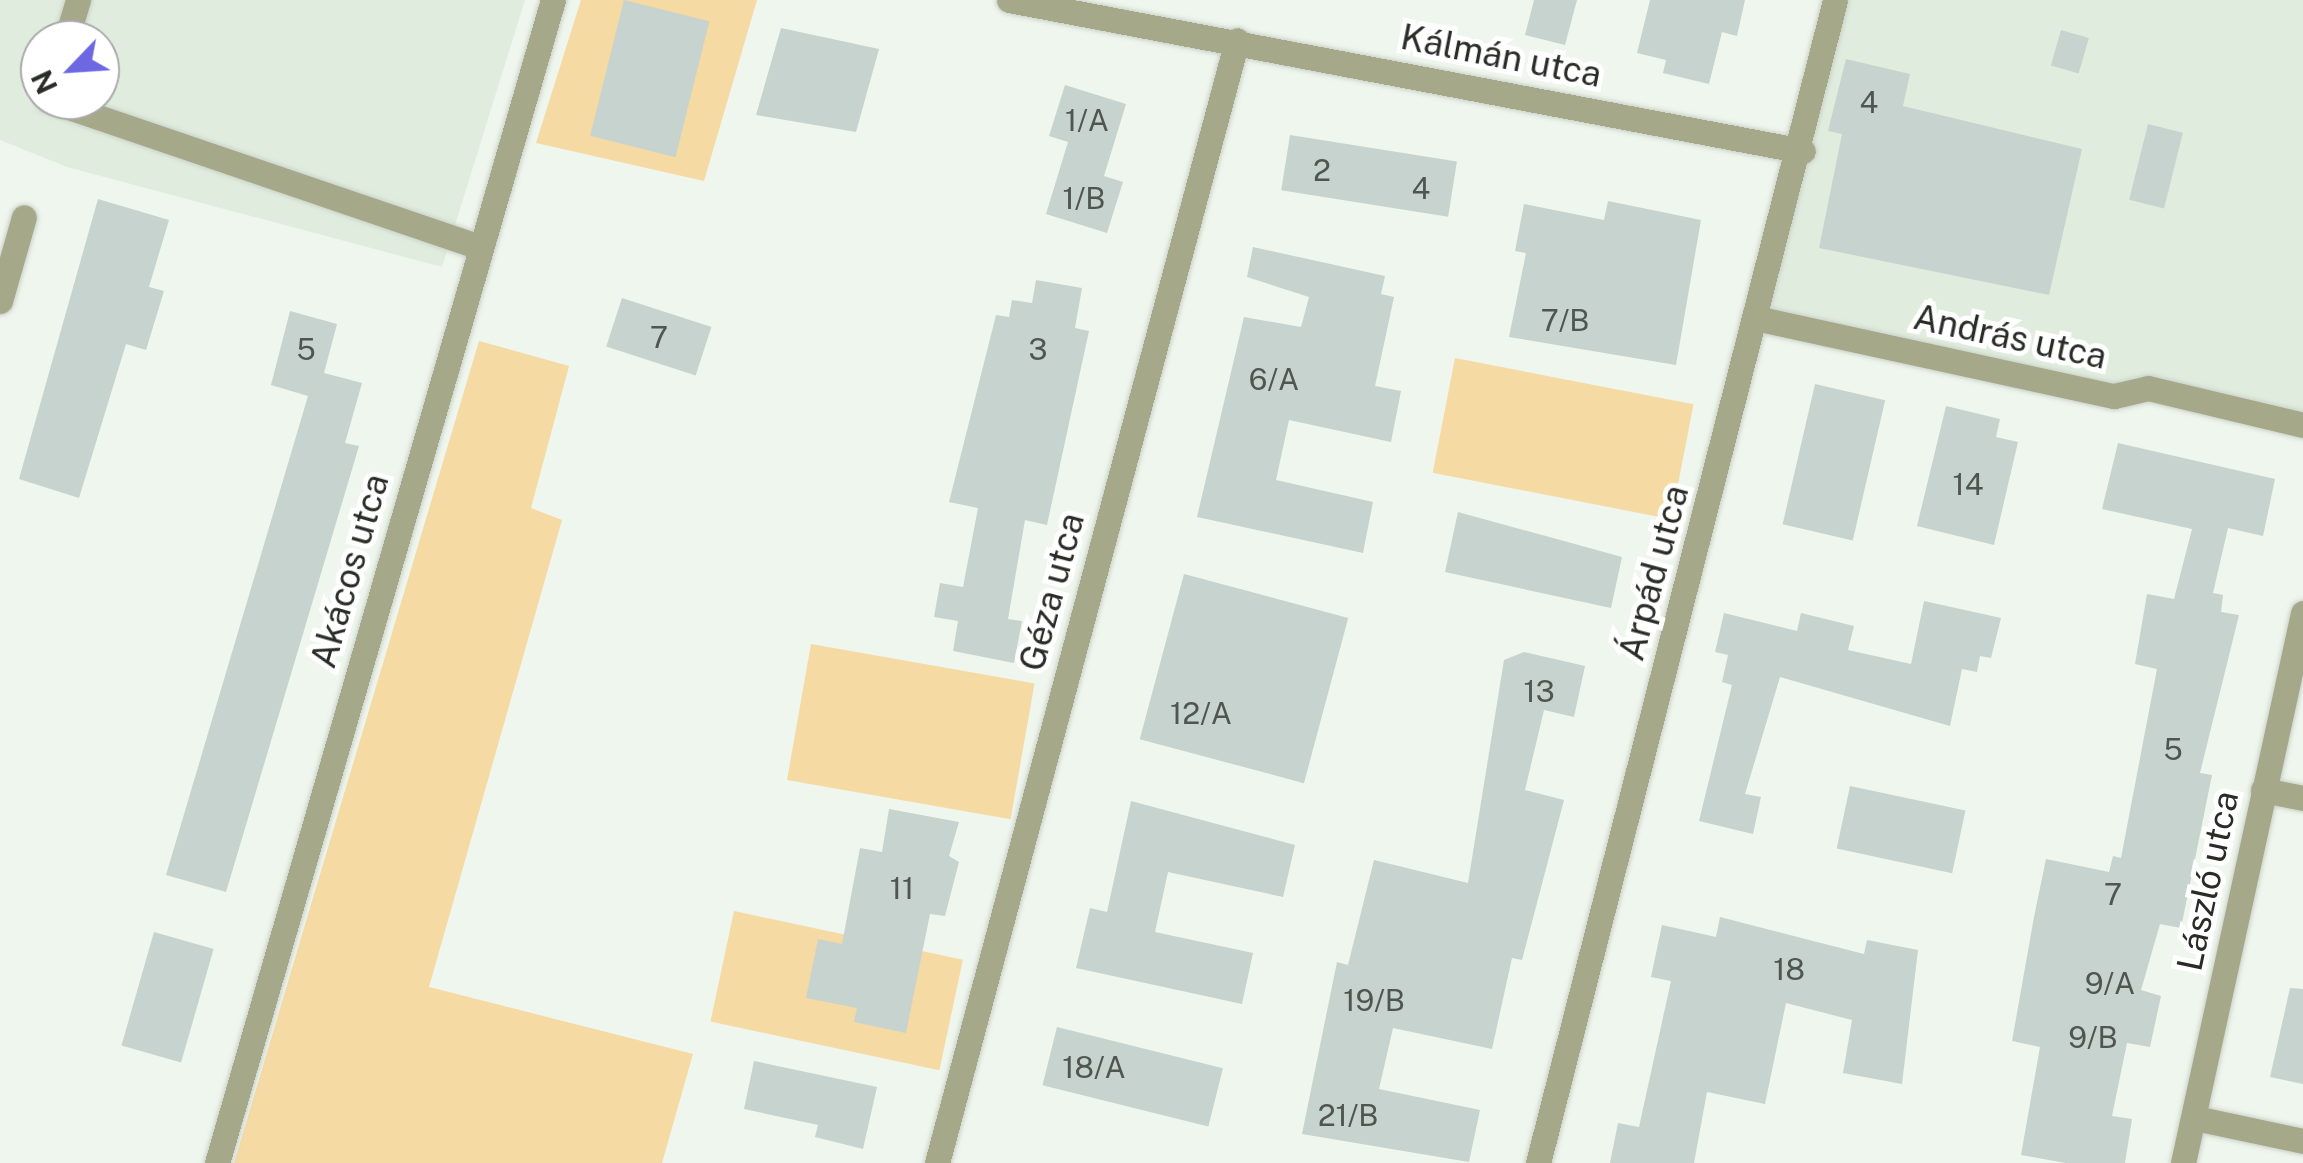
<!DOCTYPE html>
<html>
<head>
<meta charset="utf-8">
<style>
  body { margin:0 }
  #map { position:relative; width:2303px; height:1163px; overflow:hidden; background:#eff6ed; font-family:"Public Sans",sans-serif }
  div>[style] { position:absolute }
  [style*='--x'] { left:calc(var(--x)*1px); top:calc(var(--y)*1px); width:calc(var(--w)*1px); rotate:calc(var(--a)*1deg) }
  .built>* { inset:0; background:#e0edde }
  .green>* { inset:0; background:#f5daa4; transform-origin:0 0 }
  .building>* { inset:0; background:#c7d3ce; transform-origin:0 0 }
  .roads { filter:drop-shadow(0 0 2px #cbd1c9) drop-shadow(0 0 2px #cbd1c9) }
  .minor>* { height:25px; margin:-12.5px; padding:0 12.5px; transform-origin:12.5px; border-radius:12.5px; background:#a5a889 }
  span { translate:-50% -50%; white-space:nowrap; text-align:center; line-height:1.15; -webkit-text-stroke:10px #fff; paint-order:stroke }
  .number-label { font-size:30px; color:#505551 }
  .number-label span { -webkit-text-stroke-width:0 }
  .street-label { font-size:35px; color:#282b27 }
  .north { position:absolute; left:20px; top:20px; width:100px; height:100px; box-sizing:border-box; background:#fff; border:2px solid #a9aaa9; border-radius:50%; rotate:245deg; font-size:28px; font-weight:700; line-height:40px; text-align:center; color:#282b27 }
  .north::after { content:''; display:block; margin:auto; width:35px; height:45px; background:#6c68e2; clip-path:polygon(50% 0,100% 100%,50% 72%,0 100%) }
</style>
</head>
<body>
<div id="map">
  <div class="built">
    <i style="clip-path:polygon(evenodd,0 0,525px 0,442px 267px,67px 167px,0 140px,0 0,40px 40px,100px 40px,100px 100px,40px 100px,40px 40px)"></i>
    <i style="clip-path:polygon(1835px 0,2303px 0,2303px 425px,2148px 388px,2114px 396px,1760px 319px)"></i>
  </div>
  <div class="green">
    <i style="clip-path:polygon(581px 0,757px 0,704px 181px,536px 143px)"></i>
    <i style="clip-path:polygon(479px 341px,569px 366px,531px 508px,562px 520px,429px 987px,693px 1054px,662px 1163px,234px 1163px)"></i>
    <i style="left:1455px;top:358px;width:243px;height:117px;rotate:11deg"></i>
    <i style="left:811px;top:644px;width:227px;height:138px;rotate:10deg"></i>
    <i style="left:734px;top:911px;width:234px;height:113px;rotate:12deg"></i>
  </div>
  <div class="building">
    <i style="left:624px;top:0;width:88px;height:140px;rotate:14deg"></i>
    <i style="clip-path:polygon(1534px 0,1577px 0,1565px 45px,1525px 35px)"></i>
    <i style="clip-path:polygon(1650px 0,1745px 0,1737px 36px,1722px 32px,1709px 84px,1663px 73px,1666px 60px,1637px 53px)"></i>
    <i style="clip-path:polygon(781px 28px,879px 49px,856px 132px,756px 115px)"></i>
    <i style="left:2061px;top:30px;width:29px;height:37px;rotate:16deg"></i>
    <i style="clip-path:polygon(1846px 59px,1910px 74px,1903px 106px,2082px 149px,2049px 295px,1819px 248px,1842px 134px,1828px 131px)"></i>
    <i style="clip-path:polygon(1065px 85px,1126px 104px,1104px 176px,1123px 182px,1107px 233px,1046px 214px,1068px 142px,1049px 136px)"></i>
    <i style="left:2148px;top:124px;width:36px;height:78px;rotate:14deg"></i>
    <i style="left:1290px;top:135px;width:169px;height:56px;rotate:9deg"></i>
    <i style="clip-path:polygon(98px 199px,169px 220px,149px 287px,164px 291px,146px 350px,126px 344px,79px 498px,19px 479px)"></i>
    <i style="clip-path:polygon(1608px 201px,1701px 220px,1676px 365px,1509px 337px,1526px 253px,1515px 251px,1524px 204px,1604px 220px)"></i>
    <i style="clip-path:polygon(1253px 247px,1385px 276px,1381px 294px,1394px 297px,1375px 386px,1401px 391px,1391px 442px,1289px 420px,1276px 480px,1373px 502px,1363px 553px,1197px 517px,1244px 317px,1301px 327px,1309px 297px,1247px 277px)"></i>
    <i style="clip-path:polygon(1036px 280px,1082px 288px,1075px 328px,1089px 331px,1047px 525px,1025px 520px,1008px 619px,1022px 621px,1014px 663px,953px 651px,958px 621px,934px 617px,940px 583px,963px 587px,978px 508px,949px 502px,996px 315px,1009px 317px,1012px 300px,1032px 303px)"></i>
    <i style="left:622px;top:298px;width:94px;height:51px;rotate:18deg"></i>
    <i style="clip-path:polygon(290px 311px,337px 324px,324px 373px,362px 383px,345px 443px,359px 446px,226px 892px,166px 875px,308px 396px,271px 385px)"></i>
    <i style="left:1815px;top:384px;width:72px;height:144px;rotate:13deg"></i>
    <i style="clip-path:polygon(1946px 406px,2000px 419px,1996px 437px,2018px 442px,1994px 545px,1917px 526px)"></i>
    <i style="clip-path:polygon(2118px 443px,2275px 479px,2263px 536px,2228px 528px,2213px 593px,2223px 595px,2221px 612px,2239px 615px,2200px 773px,2212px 775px,2181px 928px,2160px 924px,2141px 990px,2161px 996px,2150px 1047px,2127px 1043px,2112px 1116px,2132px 1119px,2125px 1163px,2066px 1163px,2021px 1155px,2040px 1047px,2012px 1041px,2034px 917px,2046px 859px,2109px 872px,2113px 856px,2121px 858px,2157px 669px,2135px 664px,2147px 594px,2174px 599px,2192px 529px,2102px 509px)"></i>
    <i style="clip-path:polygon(1458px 512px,1622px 557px,1611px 608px,1445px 572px)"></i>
    <i style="left:1184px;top:574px;width:170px;height:171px;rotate:15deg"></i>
    <i style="clip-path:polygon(1924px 601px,2001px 618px,1991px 658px,1980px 656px,1977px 672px,1962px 669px,1950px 726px,1780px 677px,1745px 794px,1761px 797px,1753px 834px,1699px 821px,1732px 685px,1722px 682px,1728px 655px,1715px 652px,1724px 613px,1797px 631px,1801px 613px,1854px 626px,1848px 650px,1911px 664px)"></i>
    <i style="clip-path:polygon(1524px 652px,1585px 666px,1574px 717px,1544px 710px,1525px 790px,1564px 800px,1522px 960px,1512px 958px,1492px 1049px,1393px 1028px,1379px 1089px,1480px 1110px,1469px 1162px,1302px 1134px,1337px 962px,1348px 965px,1374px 860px,1468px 883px,1504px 660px)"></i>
    <i style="left:1850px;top:786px;width:118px;height:64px;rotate:12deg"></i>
    <i style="clip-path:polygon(1131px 801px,1295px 845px,1283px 897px,1168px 872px,1155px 932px,1253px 953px,1242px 1004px,1076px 968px,1090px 908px,1107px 912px)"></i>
    <i style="clip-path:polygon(889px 809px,959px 822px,949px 856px,959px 862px,945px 916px,930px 914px,906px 1033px,854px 1022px,857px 1008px,806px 998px,818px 939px,842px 944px,860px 848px,882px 852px)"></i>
    <i style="clip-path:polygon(1720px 917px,1864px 954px,1867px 940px,1918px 950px,1902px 1084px,1843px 1073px,1852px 1020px,1786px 1003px,1765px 1104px,1707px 1092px,1694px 1163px,1610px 1163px,1618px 1123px,1639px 1127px,1671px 981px,1651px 977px,1662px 925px,1716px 937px)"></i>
    <i style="left:154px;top:932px;width:62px;height:118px;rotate:16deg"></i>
    <i style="clip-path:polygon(2290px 988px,2303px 989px,2303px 1084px,2270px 1077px)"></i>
    <i style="left:1057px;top:1027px;width:171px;height:60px;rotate:14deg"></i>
    <i style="clip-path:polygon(754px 1061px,877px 1087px,863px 1149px,815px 1137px,818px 1125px,744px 1109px)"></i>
  </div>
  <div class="roads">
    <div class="minor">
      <i style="--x:1009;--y:0;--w:808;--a:10.77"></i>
      <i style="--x:66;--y:40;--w:42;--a:-73.3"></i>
      <i style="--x:48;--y:100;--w:457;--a:18.8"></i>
      <i style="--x:0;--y:301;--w:87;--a:-74.1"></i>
      <i style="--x:1760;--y:319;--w:362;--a:12.3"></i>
      <i style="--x:2114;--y:396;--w:35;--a:-13"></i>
      <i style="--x:2148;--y:388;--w:159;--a:13.4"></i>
      <i style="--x:2263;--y:790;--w:41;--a:11.3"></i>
      <i style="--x:2195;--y:1118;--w:110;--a:12"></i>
      <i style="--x:217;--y:1163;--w:1211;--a:-73.89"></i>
      <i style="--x:937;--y:1163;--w:1162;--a:-75.04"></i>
      <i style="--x:1538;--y:1163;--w:1200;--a:-75.67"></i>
      <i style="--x:2183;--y:1163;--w:563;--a:-77.69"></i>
    </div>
  </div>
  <div class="number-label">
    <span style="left:1869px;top:102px">4</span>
    <span style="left:1087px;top:120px">1/A</span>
    <span style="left:1322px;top:170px">2</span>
    <span style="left:1421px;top:188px">4</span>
    <span style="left:1084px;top:198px">1/B</span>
    <span style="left:1565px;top:320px">7/B</span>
    <span style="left:659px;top:337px">7</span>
    <span style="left:306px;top:349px">5</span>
    <span style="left:1038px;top:349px">3</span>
    <span style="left:1274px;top:379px">6/A</span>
    <span style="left:1968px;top:484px">14</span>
    <span style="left:1539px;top:691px">13</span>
    <span style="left:1201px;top:713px">12/A</span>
    <span style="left:2173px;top:749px">5</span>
    <span style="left:902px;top:888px">11</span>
    <span style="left:2113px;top:894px">7</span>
    <span style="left:1789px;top:969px">18</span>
    <span style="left:2110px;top:983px">9/A</span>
    <span style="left:1374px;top:1000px">19/B</span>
    <span style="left:2093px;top:1037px">9/B</span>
    <span style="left:1094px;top:1067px">18/A</span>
    <span style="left:1348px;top:1115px">21/B</span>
  </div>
  <div class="street-label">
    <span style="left:1501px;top:56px;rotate:11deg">Kálmán utca</span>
    <span style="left:2010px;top:337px;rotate:12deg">András utca</span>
    <span style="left:350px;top:571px;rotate:-74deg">Akácos utca</span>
    <span style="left:1654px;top:573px;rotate:-75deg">Árpád utca</span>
    <span style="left:1052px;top:592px;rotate:-75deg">Géza utca</span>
    <span style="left:2208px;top:881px;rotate:-78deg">László utca</span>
  </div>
  <div class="north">N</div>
</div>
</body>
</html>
